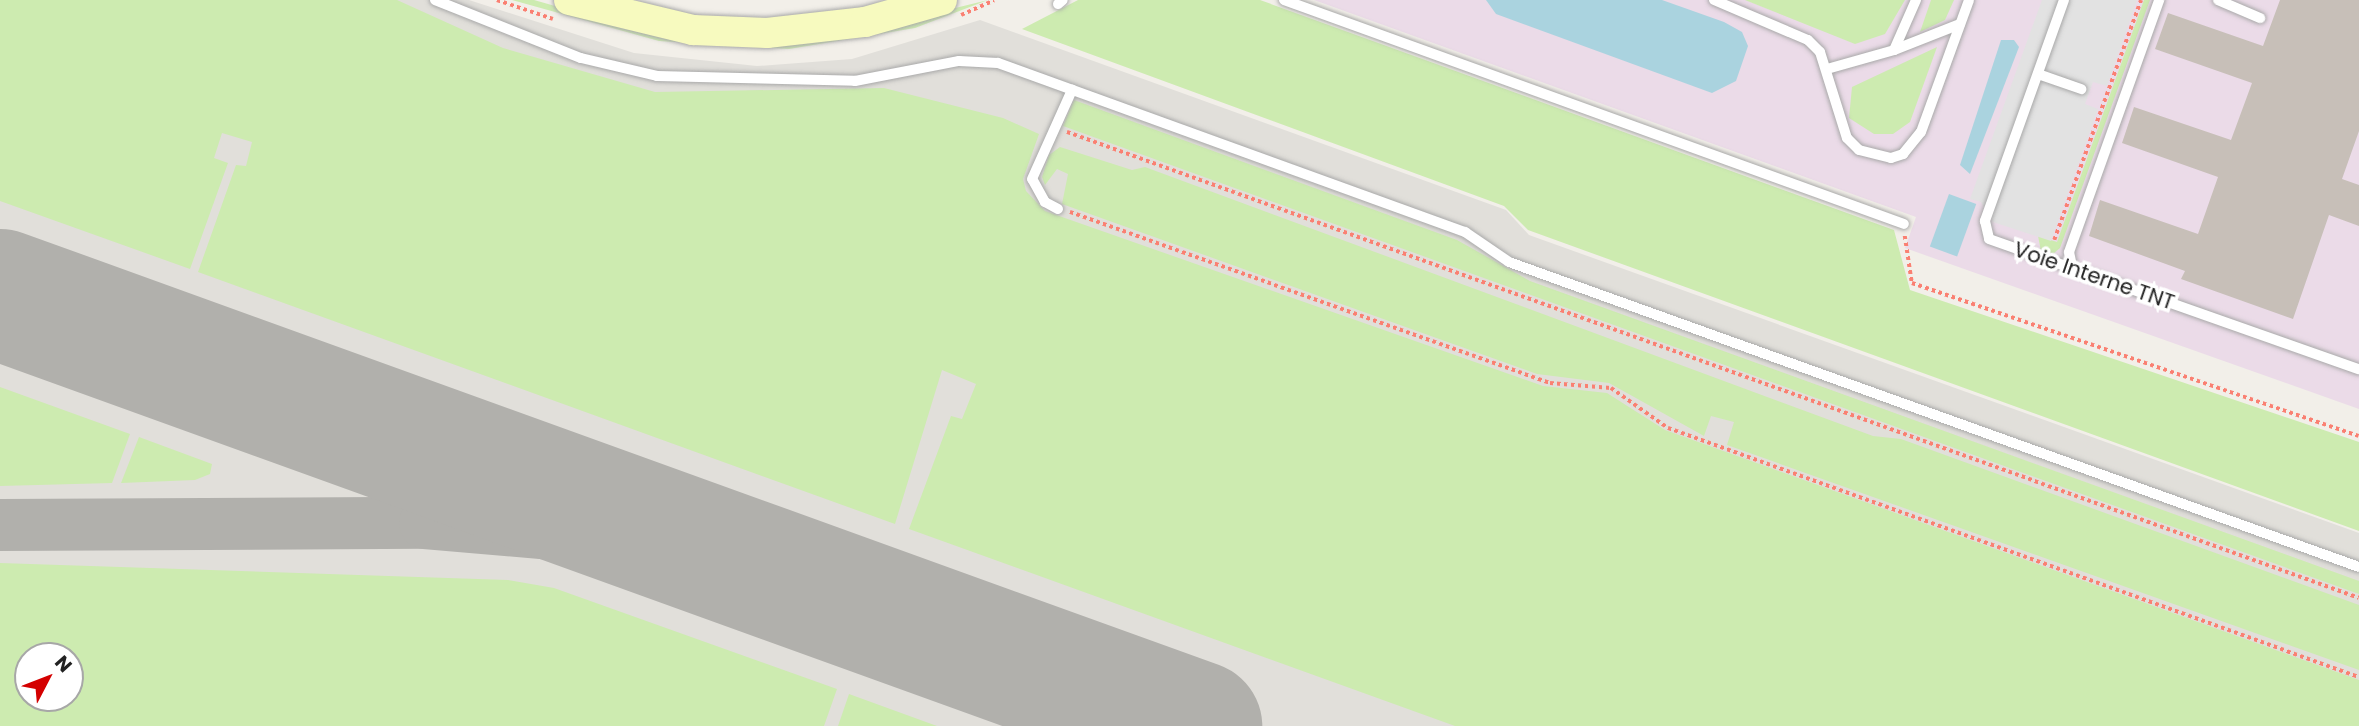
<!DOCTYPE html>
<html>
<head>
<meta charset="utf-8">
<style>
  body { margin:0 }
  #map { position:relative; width:2359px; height:726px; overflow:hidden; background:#f2efe9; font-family:Poppins,sans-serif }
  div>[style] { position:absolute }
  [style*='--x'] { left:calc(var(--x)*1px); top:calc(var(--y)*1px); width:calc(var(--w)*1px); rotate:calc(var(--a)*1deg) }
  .industrial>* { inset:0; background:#ebdbe8 }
  .airport>* { inset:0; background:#e1dfda }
  .grass>* { inset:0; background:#cdebb0 }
  .parking>* { inset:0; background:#e2e2e2 }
  .water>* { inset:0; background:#aad3df; transform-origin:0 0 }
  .taxiway>* { height:52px; margin:-26px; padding:0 26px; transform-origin:26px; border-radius:26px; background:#b1b0ac }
  .runway>* { height:131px; margin:-65.5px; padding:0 65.5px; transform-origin:65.5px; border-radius:65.5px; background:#b1b0ac }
  .building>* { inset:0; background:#c7bfb8 }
  .path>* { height:3.5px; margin-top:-1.75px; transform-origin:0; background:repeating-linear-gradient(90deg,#fa8072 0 3.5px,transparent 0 7px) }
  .roads { filter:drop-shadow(0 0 2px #a9a9a9) drop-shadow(0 0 2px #a9a9a9) }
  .lane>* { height:10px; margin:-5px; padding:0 5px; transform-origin:5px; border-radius:5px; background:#fff }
  .secondary>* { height:30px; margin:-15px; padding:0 15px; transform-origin:15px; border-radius:15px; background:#f7fabf }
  span { translate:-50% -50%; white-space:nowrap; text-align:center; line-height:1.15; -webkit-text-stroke:7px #fff; paint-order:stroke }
  .street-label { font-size:21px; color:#222 }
  .north { position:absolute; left:14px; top:642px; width:70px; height:70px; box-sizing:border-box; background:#fff; border:2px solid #a7a7a7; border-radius:50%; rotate:48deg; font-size:19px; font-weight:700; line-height:28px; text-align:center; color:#222 }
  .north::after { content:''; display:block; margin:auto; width:24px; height:32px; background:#d40000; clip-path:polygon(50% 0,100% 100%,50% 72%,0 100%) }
</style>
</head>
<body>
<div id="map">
  <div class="industrial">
    <i style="clip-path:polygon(1314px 0,2359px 0,2359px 409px,1905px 248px,1916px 217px)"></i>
  </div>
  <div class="airport">
    <i style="clip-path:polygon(evenodd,0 0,469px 0,634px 53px,757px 66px,852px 59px,980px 20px,1506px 210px,1529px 235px,2359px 533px,2359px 726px,0 726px,0 0,28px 656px,70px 656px,70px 698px,28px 698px,28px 656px)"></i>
  </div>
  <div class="grass">
    <i style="clip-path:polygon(0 0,397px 0,503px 48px,655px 92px,884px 88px,1003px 118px,1039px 134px,1023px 179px,1026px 191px,1045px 211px,1543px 386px,1607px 393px,1665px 430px,2359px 680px,2359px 726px,1455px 726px,909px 529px,951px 416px,962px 419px,976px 384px,942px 370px,895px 524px,198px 272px,236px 165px,246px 166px,252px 142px,222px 133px,214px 158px,228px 163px,190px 269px,0 201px)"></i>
    <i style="clip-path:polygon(512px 0,534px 0,650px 33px,943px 11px,988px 0,915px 28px,789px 49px,659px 41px)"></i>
    <i style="clip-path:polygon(1078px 0,1260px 0,1894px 230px,1910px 290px,2359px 442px,2359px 531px,1528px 230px,1504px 206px,1022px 29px)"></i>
    <i style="clip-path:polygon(1745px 0,1905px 0,1885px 34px,1855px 44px)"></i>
    <i style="clip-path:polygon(1931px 0,1954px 0,1945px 20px,1920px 32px)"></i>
    <i style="clip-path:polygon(2144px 0,2150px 0,2060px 248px,2053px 254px,2041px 251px,2038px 236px,2057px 242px)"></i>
    <i style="clip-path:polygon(1937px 47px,1910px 122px,1893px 134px,1874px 134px,1849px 118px,1852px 87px)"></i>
    <i style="clip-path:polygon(1074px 100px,1457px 240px,1530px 281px,2359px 581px,2359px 594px,1063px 126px)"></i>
    <i style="clip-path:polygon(1060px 147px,1132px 170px,1145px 167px,1873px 436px,1901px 439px,2359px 605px,2359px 670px,1727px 445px,1734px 422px,1711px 416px,1704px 436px,1609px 383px,1537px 374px,1062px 204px,1068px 174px,1057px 169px,1045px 185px,1042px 177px,1049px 155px)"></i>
    <i style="clip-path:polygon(0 387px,130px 434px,112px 483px,0 486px)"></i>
    <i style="clip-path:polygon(139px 437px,212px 464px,210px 474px,195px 480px,121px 483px)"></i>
    <i style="clip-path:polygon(evenodd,0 563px,508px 580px,554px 588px,837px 689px,824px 726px,0 726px,0 563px,28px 656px,70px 656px,70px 698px,28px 698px,28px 656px)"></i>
    <i style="clip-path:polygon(849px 694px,937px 726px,838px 726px)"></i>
  </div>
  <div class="parking">
    <i style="clip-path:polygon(2042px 0,2137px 0,2107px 86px,2093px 82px,2085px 104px,2098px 109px,2051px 241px,1993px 222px,1981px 202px,1970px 199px)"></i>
  </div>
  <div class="water">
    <i style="clip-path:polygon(1486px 0,1662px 0,1724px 22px,1742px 32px,1748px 46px,1736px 81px,1712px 93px,1496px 14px)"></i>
    <i style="clip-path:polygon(2001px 40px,2014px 40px,2019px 47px,1970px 174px,1960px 165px)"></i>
    <i style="left:1949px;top:194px;width:29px;height:56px;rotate:20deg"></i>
  </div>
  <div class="taxiway">
    <i style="--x:0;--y:525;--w:425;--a:-0.3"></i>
    <i style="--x:425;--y:523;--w:137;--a:5"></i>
    <i style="--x:561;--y:535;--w:126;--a:10.5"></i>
    <i style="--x:685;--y:558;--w:188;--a:15.1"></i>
    <i style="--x:866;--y:607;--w:255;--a:27.9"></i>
  </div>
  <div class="runway">
    <i style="--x:0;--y:294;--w:1272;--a:19.86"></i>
  </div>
  <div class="building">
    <i style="clip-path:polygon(2280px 0,2359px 0,2359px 131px,2342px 179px,2359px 185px,2359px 226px,2329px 215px,2293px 319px,2181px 279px,2185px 271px,2089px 236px,2100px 200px,2198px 234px,2218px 177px,2122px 143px,2134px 107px,2231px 140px,2252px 83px,2155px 49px,2168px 13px,2263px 46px)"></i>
  </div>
  <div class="path">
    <i style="--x:497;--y:0;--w:59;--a:18.7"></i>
    <i style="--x:961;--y:15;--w:36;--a:-24"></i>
    <i style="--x:1067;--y:132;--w:1373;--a:19.83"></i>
    <i style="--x:1070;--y:212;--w:510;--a:19.61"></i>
    <i style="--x:1550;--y:383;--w:61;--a:4.7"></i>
    <i style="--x:1611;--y:388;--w:70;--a:35.1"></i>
    <i style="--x:1668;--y:428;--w:734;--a:19.82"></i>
    <i style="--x:1905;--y:236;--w:48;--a:81.5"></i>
    <i style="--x:1912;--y:283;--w:472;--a:18.9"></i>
    <i style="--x:2054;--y:240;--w:255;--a:-70.1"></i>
  </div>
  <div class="roads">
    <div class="lane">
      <i style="--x:435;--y:0;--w:157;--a:21.7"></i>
      <i style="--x:581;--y:58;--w:78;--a:13.3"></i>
      <i style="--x:657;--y:76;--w:198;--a:1.4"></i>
      <i style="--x:855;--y:81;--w:106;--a:-10.9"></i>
      <i style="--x:959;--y:61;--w:39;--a:3"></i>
      <i style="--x:998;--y:63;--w:497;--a:19.9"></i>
      <i style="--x:1465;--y:232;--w:53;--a:34.3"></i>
      <i style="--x:1509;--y:262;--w:903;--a:19.74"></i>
      <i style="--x:1284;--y:0;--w:659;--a:19.86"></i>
      <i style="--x:1714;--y:0;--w:102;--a:23.1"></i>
      <i style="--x:1808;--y:40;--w:17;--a:45"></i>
      <i style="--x:1820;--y:52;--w:90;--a:72.6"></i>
      <i style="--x:1847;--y:138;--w:17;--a:45"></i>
      <i style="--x:1859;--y:150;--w:33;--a:14"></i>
      <i style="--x:1891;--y:158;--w:13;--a:-18"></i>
      <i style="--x:1903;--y:154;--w:28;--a:-51"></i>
      <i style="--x:1921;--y:132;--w:140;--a:-70"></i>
      <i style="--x:2064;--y:0;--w:235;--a:109.7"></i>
      <i style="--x:1985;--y:221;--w:18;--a:77"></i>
      <i style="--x:1989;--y:239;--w:392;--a:19.4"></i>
      <i style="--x:2218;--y:0;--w:46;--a:23.2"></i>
      <i style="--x:1058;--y:4;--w:6;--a:-39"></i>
      <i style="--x:1894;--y:50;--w:71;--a:-21.5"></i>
      <i style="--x:1827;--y:69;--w:70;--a:-15.8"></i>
      <i style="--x:1894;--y:50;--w:55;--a:-66.3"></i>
      <i style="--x:2038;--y:74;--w:46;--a:19.2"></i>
      <i style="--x:1058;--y:209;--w:15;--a:-152"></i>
      <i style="--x:1045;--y:202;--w:26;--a:-119"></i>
      <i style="--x:1032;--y:179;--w:98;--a:-65.8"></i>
      <i style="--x:2072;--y:266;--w:14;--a:-102"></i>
      <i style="--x:2069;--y:252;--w:268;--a:-70.3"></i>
    </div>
    <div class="secondary">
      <i style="--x:569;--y:0;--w:128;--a:13.6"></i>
      <i style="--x:693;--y:30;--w:74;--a:2.3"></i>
      <i style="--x:767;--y:33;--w:99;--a:-6.4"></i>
      <i style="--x:865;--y:22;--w:80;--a:-15.9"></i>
    </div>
  </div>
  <div class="street-label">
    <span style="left:2094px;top:276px;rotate:19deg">Voie Interne TNT</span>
  </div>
  <div class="north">N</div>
</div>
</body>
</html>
